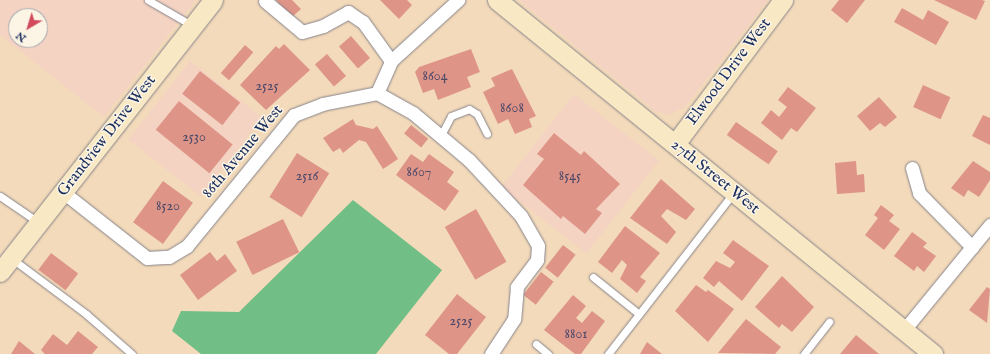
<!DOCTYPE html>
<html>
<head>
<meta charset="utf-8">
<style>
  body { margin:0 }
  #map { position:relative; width:990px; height:354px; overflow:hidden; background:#f3daba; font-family:"IM FELL English",serif }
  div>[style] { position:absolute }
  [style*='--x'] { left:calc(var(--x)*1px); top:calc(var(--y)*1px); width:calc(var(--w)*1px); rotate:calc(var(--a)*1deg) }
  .built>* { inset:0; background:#f5d3c2; transform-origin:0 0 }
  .forest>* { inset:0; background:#71be86 }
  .building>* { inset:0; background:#de9588; transform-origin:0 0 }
  .roads { filter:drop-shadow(0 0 1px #87848c) drop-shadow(0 0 1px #87848c) }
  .lane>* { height:7px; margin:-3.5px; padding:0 3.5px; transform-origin:3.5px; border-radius:3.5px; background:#fff }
  .street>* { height:13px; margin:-6.5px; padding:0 6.5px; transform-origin:6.5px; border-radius:6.5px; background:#fff }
  .secondary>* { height:19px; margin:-9.5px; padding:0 9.5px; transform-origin:9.5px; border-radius:9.5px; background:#f8e8c3 }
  span { translate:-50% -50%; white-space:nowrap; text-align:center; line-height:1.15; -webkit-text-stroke:3px #fcf5e5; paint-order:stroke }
  .number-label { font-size:14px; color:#4c4868 }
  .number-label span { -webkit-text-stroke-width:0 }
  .street-label { font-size:16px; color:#1b2f5e }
  .north { position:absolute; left:8px; top:8px; width:40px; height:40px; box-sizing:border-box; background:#fcf5e5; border:1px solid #a2a6af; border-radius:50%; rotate:218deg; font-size:11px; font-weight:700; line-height:16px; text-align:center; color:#1b2f5e }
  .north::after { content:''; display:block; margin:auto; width:14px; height:18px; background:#d1495b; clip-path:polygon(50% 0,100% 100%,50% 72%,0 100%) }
</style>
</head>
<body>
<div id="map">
  <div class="built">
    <i style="clip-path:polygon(evenodd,0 0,196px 0,104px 117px,0 35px,0 0,16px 16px,40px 16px,40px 40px,16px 40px,16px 16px)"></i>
    <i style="clip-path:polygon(519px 0,768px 0,685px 107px,668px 115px,655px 111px)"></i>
    <i style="left:190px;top:61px;width:92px;height:100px;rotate:38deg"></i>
    <i style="left:574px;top:94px;width:108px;height:118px;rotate:38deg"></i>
  </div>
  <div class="forest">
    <i style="clip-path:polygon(353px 200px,442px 270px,376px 354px,201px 354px,172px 331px,181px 311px,239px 312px)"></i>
  </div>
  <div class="building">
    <i style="clip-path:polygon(276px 0,292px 0,301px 9px,292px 17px)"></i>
    <i style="clip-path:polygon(380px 0,407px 0,412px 5px,399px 19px)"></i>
    <i style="clip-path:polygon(839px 0,865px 0,847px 23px,831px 10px)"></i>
    <i style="clip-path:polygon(934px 0,982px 0,985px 1px,976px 20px)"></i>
    <i style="clip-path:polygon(902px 8px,923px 20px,928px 10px,949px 22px,936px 45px,894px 22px)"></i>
    <i style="left:351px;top:36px;width:29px;height:16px;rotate:49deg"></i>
    <i style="clip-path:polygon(284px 44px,310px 70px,266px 110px,240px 85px,276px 46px,279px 49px)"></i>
    <i style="left:245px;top:45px;width:11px;height:37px;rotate:41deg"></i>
    <i style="clip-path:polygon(471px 49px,480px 72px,467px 77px,471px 87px,438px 100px,434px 89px,423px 93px,415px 72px,419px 67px)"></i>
    <i style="left:327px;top:54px;width:29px;height:16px;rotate:49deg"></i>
    <i style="clip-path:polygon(512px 69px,536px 116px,529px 119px,532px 127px,515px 134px,508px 119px,498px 124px,483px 92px,495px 86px,491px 78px)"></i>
    <i style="left:200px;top:71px;width:51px;height:29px;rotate:38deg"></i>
    <i style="left:923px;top:85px;width:30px;height:24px;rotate:24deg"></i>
    <i style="clip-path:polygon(788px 87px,816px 108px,797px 132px,791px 128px,782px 140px,761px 123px,771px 110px,779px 117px,787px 107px,778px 100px)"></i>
    <i style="clip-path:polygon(879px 97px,897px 117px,885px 127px,880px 123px,870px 131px,857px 116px)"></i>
    <i style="left:179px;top:101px;width:69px;height:37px;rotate:39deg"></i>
    <i style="clip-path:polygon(983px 115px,990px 118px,990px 145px,972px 136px)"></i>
    <i style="clip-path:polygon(353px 119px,356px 125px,373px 129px,377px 126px,398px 159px,383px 169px,366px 142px,359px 140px,343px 153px,340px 148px,333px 152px,323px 138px)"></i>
    <i style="left:736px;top:122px;width:51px;height:16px;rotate:35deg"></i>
    <i style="left:411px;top:125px;width:22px;height:11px;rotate:39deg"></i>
    <i style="clip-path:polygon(554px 133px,581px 155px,584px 151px,620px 184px,596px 209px,602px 213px,585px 234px,563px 216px,561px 219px,523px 185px,544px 159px,537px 154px)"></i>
    <i style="left:297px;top:153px;width:38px;height:52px;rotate:32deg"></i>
    <i style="clip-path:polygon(411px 154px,423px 162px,429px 154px,454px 172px,447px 182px,459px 191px,445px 211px,396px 175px)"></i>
    <i style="clip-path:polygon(856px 161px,857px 175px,864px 174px,865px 192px,837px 194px,835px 163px)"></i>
    <i style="clip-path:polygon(973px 161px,990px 172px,990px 180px,979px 197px,968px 190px,964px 197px,951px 188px)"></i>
    <i style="clip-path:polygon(661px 179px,695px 209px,686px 220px,667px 209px,661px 216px,676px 232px,667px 244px,630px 218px)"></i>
    <i style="left:163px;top:181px;width:37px;height:51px;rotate:36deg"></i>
    <i style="clip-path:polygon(881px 205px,894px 215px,889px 221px,900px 229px,884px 250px,865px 235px,878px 218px,874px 215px)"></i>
    <i style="left:476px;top:209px;width:61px;height:36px;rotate:60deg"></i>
    <i style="left:283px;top:219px;width:37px;height:52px;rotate:64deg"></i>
    <i style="clip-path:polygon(625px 226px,660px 253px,640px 277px,646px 281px,637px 293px,620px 279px,627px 265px,622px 260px,612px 273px,598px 262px)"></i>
    <i style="clip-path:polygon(912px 232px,927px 243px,923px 247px,936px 256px,924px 272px,917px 266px,914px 271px,894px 256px)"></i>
    <i style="clip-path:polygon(733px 240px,769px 266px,742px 301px,719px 281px,714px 287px,703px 278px,716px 261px,730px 268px,735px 262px,723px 253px)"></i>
    <i style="left:563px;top:245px;width:16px;height:29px;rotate:38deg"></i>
    <i style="clip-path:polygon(210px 252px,217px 261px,225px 254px,237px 271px,198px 300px,180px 275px)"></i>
    <i style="left:51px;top:253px;width:34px;height:21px;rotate:37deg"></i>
    <i style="left:541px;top:272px;width:16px;height:29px;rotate:38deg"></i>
    <i style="clip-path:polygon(782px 276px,814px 307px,792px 332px,782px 324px,779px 328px,755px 307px)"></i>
    <i style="clip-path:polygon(696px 285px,706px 292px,708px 290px,734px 309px,708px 342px,675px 311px)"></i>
    <i style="clip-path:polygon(987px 287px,990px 289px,987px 323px,969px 310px)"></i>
    <i style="clip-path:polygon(457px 294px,486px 317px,457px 354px,449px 354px,425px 335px)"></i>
    <i style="clip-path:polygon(573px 295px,586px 306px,576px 318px,582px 323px,592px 311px,605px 321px,581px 354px,575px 354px,544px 330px)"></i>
    <i style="clip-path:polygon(746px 319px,781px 347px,775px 354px,718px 353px)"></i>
    <i style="clip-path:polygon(78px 331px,98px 347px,92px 354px,45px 354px,41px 350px,53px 334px,67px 345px)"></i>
    <i style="clip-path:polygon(856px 335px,879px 354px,840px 354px)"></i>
    <i style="clip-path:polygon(19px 341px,35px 354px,11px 354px)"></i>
    <i style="clip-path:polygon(647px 342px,662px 354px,640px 354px)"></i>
  </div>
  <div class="roads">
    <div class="lane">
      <i style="--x:148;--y:0;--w:52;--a:30"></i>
      <i style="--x:441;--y:135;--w:21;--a:-62"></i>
      <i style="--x:451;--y:116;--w:19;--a:-21"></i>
      <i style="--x:469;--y:109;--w:9;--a:32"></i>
      <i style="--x:477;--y:114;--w:22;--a:63"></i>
      <i style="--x:0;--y:196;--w:46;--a:34.4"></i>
      <i style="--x:11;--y:258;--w:94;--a:36.7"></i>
      <i style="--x:86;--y:314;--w:61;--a:41"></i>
      <i style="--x:593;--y:277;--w:59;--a:38.8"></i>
      <i style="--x:536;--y:344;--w:16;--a:40"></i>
      <i style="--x:608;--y:354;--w:205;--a:-52.1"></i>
      <i style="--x:804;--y:354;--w:41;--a:-52"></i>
    </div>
    <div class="street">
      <i style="--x:265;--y:1;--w:48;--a:40"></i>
      <i style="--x:302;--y:32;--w:22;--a:-16"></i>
      <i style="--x:323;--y:26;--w:29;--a:-29"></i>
      <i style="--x:348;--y:12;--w:18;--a:34"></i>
      <i style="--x:363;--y:22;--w:48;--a:54.3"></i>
      <i style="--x:377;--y:93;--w:41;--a:29.1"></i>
      <i style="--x:413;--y:113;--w:73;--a:40"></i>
      <i style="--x:469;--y:160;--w:76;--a:47.1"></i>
      <i style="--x:521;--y:216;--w:34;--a:60"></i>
      <i style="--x:538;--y:246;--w:14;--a:94"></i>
      <i style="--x:537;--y:260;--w:34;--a:127"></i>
      <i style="--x:517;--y:287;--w:32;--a:95"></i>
      <i style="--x:514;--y:319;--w:42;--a:123.3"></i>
      <i style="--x:377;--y:93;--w:35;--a:-66"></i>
      <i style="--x:391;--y:61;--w:91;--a:-42.3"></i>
      <i style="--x:912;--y:168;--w:26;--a:74"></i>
      <i style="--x:919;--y:193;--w:76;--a:45.5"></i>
      <i style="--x:63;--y:192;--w:107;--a:38.2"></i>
      <i style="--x:147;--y:258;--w:22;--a:-3"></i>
      <i style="--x:169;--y:257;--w:21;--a:-31"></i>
      <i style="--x:187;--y:246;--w:169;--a:-50.8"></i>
      <i style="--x:294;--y:115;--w:30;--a:-21"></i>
      <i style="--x:322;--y:104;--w:56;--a:-11.3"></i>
      <i style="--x:904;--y:330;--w:136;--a:-50.7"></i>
    </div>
    <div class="secondary">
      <i style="--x:497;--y:0;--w:562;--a:39.07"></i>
      <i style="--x:675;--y:144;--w:180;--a:-53.1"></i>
      <i style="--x:0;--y:272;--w:345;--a:-51.9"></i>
    </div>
  </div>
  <div class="number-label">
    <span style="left:435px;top:76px">8604</span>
    <span style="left:267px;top:86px">2525</span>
    <span style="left:512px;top:108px">8608</span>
    <span style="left:194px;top:137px">2530</span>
    <span style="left:419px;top:172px">8607</span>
    <span style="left:307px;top:176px">2516</span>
    <span style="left:570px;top:176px">8545</span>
    <span style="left:168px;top:206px">8520</span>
    <span style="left:461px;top:321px">2525</span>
    <span style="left:576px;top:334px">8801</span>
  </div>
  <div class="street-label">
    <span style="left:729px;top:72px;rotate:-53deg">Elwood Drive West</span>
    <span style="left:107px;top:136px;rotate:-52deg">Grandview Drive West</span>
    <span style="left:243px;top:152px;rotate:-50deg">86th Avenue West</span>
    <span style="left:715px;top:177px;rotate:39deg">27th Street West</span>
  </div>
  <div class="north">N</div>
</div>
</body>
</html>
